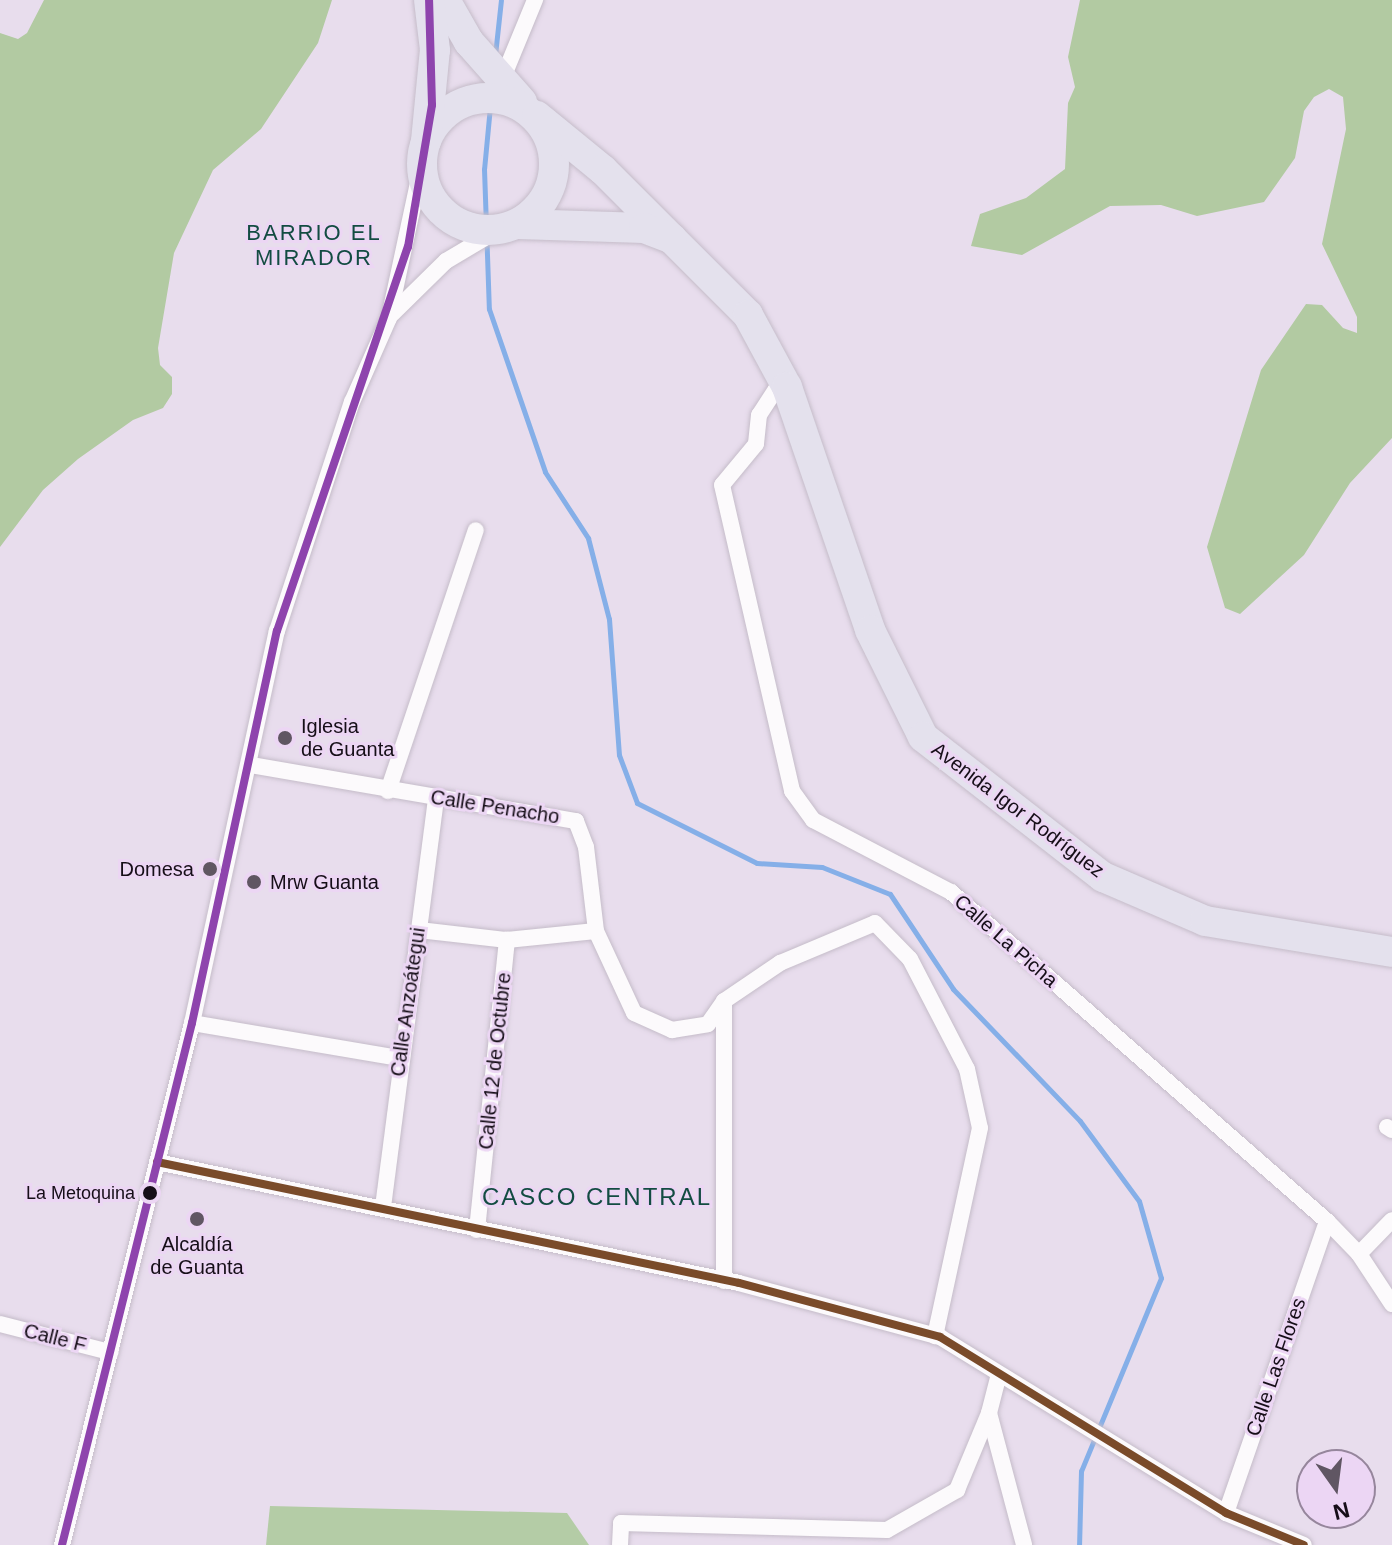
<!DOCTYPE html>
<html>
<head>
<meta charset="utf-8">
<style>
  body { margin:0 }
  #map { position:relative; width:1392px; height:1545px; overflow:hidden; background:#e8dded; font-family:Helvetica,sans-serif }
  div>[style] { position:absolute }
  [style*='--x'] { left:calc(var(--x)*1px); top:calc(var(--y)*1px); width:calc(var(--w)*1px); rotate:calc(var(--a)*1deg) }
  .green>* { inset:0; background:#b4cca6 }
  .forest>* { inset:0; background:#b2caa2 }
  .stream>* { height:5px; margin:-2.5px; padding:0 2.5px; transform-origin:2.5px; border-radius:2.5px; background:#85afe8 }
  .roads { filter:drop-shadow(0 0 2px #c5bcc9) drop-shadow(0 0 2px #c5bcc9) }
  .street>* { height:16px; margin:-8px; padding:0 8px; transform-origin:8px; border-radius:8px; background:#fcfafc }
  .highway>* { height:30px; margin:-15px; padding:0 15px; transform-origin:15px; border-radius:15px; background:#e4e1ed }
  .highway>.ring { margin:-15px; padding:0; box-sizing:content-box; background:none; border:30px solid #e4e1ed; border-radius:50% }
  .bus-1>* { height:8px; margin:-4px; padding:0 4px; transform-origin:4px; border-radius:4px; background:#7a4b2a }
  .bus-2>* { height:8px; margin:-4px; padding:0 4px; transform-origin:4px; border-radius:4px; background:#8e44ad }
  .dots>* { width:22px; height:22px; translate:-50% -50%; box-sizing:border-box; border:4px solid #ecd6f4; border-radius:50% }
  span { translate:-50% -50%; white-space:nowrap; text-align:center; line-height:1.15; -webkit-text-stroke:6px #ecd6f4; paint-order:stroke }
  .bus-label { font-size:18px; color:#160e18 }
  .right { translate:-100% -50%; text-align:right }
  .poi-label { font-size:20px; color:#160e18 }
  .left { translate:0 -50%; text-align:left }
  .street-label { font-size:20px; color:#160e18 }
  .neighbourhood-label { font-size:22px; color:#134c42; letter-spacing:2px }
  .quarter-label { font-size:24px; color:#134c42; letter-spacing:2px }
  .north { position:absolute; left:1296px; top:1449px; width:80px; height:80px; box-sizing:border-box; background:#ecd6f4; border:2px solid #96869c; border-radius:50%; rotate:166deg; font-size:22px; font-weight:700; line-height:32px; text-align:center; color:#160e18 }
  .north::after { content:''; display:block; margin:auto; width:28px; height:36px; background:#605663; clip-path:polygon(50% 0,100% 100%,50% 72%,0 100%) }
</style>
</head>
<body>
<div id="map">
  <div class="green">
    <i style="clip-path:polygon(270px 1506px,567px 1513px,589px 1545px,266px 1545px)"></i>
  </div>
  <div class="forest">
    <i style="clip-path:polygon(44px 0,332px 0,318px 43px,261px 129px,213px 170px,174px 253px,158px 348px,160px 365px,172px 377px,172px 394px,163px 408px,133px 420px,78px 459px,43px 490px,0 547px,0 33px,18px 39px,27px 33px)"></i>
    <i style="clip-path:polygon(1080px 0,1392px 0,1392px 438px,1350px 483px,1304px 555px,1240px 614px,1225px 608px,1207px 547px,1261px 370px,1306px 304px,1322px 305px,1343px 328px,1357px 333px,1357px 317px,1322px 244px,1346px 129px,1343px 97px,1329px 89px,1314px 97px,1304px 111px,1295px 158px,1264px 202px,1197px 216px,1161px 205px,1110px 206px,1022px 255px,971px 246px,980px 214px,1026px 198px,1065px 169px,1068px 103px,1075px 87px,1068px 57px)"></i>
  </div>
  <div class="stream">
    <i style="--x:495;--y:55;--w:55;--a:-83.8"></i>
    <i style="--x:492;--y:85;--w:84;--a:95.4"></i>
    <i style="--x:484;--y:169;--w:140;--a:88"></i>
    <i style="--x:489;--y:309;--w:172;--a:71"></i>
    <i style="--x:545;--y:472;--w:79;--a:56.9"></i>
    <i style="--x:588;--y:538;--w:84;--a:75.5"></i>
    <i style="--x:609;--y:619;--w:136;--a:85.8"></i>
    <i style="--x:619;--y:755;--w:51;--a:69.4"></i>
    <i style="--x:637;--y:803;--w:134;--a:26.6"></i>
    <i style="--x:757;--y:863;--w:65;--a:3.5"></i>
    <i style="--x:822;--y:867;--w:73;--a:21.7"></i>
    <i style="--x:890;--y:894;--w:114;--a:56.4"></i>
    <i style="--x:953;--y:989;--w:183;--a:46.1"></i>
    <i style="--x:1080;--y:1121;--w:99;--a:53.6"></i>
    <i style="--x:1139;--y:1201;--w:80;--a:74.1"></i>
    <i style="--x:1161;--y:1278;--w:209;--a:112.5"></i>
    <i style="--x:1081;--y:1471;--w:74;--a:91.5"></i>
  </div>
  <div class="roads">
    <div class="street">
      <i style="--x:502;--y:80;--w:87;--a:-67.6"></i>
      <i style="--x:392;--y:314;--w:76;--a:-44.5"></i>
      <i style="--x:446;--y:261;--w:63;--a:-30.7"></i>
      <i style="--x:787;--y:387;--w:11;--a:170"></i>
      <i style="--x:776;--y:389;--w:31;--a:123"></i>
      <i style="--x:759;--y:415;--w:29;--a:96"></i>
      <i style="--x:756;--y:444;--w:53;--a:129.7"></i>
      <i style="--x:722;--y:485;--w:314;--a:77.1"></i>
      <i style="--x:792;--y:791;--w:36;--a:54"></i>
      <i style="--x:813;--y:820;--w:156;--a:27.6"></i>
      <i style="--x:951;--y:892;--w:500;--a:41.2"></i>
      <i style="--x:1327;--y:1221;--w:46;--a:45.9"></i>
      <i style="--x:1359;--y:1254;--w:60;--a:56.6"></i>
      <i style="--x:251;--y:765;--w:330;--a:9.8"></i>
      <i style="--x:576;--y:821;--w:28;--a:69"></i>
      <i style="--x:586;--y:847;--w:85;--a:83.2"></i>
      <i style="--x:596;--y:931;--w:90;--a:65.1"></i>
      <i style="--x:634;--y:1013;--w:42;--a:24.1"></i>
      <i style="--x:672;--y:1030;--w:36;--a:-9"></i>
      <i style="--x:708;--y:1024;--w:28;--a:-55"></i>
      <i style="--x:724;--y:1001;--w:68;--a:-34.2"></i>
      <i style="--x:780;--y:963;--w:103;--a:-22.8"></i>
      <i style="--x:875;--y:923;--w:50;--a:45.8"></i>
      <i style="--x:910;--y:959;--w:124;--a:62.6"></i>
      <i style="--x:967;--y:1069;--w:60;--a:77.6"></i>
      <i style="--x:980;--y:1128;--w:213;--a:102.2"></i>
      <i style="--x:388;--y:791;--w:275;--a:-71.4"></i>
      <i style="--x:419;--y:930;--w:89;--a:6.5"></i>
      <i style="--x:507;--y:940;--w:89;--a:-5.8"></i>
      <i style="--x:724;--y:1001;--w:280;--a:90"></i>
      <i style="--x:192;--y:1023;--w:210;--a:9.6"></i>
      <i style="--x:1387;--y:1127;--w:6;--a:31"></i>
      <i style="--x:157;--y:1162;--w:594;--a:11.74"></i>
      <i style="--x:739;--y:1283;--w:208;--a:15"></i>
      <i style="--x:940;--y:1337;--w:336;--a:31.6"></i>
      <i style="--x:1226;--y:1513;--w:84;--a:22.3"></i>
      <i style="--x:383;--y:1207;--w:411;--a:-82.6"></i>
      <i style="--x:477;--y:1230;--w:292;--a:-84.1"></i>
      <i style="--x:1359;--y:1254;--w:47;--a:-45.9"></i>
      <i style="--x:0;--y:1324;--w:114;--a:14.3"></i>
      <i style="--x:999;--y:1374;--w:40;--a:104.4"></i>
      <i style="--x:989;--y:1413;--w:137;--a:75.1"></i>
      <i style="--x:1226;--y:1513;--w:309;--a:-70.9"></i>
      <i style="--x:62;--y:1545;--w:538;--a:-76.02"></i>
      <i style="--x:192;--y:1023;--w:401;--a:-77.8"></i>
      <i style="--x:277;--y:631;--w:241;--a:-71.9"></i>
      <i style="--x:352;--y:402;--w:92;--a:-66.2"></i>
      <i style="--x:389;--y:318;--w:162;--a:-77.9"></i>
      <i style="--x:620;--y:1545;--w:22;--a:-87"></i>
      <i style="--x:621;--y:1523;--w:266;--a:1.5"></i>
      <i style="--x:887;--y:1530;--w:81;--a:-29.7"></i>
      <i style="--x:957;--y:1490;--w:83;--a:-67.4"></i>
    </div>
    <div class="highway">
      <i style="--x:445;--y:0;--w:48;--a:60.3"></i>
      <i style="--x:469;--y:42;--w:80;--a:48.5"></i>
      <i class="ring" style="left:422px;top:98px;width:102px;height:102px"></i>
      <i style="--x:537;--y:116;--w:85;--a:39.3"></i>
      <i style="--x:603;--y:170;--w:205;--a:45"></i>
      <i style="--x:748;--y:315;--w:82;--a:61.6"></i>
      <i style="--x:787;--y:387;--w:257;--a:71.1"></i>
      <i style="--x:870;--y:630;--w:119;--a:63.6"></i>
      <i style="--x:923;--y:737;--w:228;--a:37.9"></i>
      <i style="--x:1103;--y:877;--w:111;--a:23.3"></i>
      <i style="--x:1205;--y:921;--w:190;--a:9.4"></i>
      <i style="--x:426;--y:141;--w:91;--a:-84.4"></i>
      <i style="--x:435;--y:50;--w:50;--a:-96.8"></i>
      <i style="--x:518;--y:224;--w:126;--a:1.8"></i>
      <i style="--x:644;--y:228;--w:30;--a:21"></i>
    </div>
  </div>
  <div class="bus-1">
    <i style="--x:157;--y:1162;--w:594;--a:11.74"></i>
    <i style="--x:739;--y:1283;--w:208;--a:15"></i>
    <i style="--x:940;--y:1337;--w:336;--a:31.6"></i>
    <i style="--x:1226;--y:1513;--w:84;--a:22.3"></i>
  </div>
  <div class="bus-2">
    <i style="--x:62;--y:1545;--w:538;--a:-76.02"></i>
    <i style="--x:192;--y:1023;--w:401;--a:-77.8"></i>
    <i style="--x:277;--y:631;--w:406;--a:-71.2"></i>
    <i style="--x:408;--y:247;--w:144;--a:-80.4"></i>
    <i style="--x:432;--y:105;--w:105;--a:-91.6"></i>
  </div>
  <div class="dots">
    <i style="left:285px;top:738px;background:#605663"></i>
    <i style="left:210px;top:869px;background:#605663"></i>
    <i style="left:254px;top:882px;background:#605663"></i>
    <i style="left:150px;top:1193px;background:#160e18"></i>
    <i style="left:197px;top:1219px;background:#605663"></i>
  </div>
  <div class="bus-label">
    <span class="right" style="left:135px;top:1193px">La Metoquina</span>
  </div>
  <div class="poi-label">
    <span class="left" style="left:301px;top:738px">Iglesia<br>de Guanta</span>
    <span class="right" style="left:194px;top:869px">Domesa</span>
    <span class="left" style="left:270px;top:882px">Mrw Guanta</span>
    <span style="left:197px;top:1256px">Alcaldía<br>de Guanta</span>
  </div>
  <div class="street-label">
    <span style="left:495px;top:807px;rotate:9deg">Calle Penacho</span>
    <span style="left:1018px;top:810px;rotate:37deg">Avenida Igor Rodríguez</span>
    <span style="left:1006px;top:941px;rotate:41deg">Calle La Picha</span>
    <span style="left:408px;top:1002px;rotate:-82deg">Calle Anzoátegui</span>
    <span style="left:495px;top:1061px;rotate:-84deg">Calle 12 de Octubre</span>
    <span style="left:55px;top:1338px;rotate:14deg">Calle F</span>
    <span style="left:1276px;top:1367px;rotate:-71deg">Calle Las Flores</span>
  </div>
  <div class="neighbourhood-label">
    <span style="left:314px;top:245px">BARRIO EL<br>MIRADOR</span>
  </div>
  <div class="quarter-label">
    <span style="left:597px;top:1197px">CASCO CENTRAL</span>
  </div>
  <div class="north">N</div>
</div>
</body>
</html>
